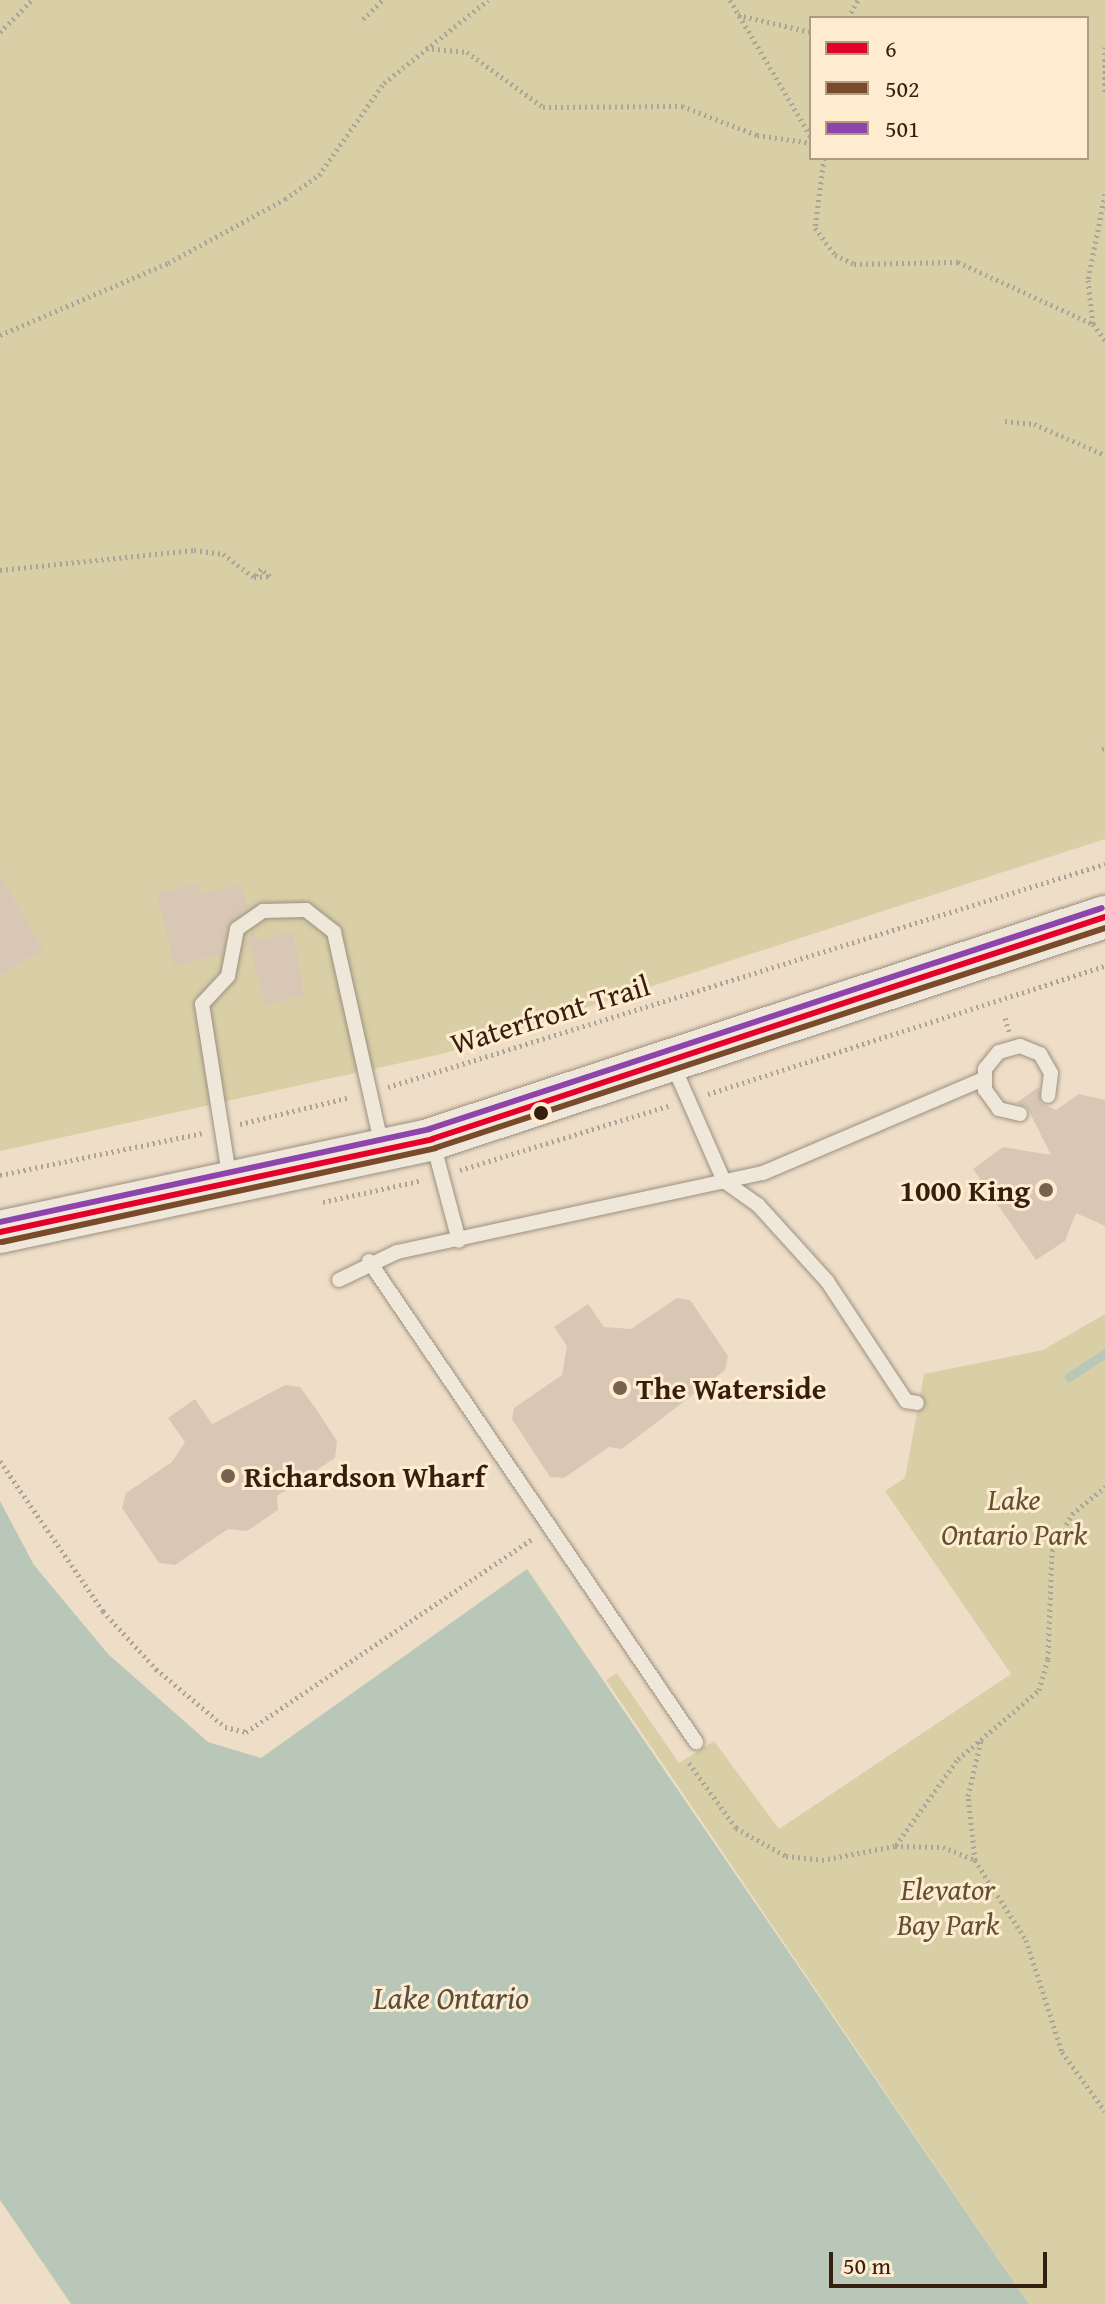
<!DOCTYPE html>
<html>
<head>
<meta charset="utf-8">
<style>
  body { margin:0 }
  #map { position:relative; width:1105px; height:2304px; overflow:hidden; background:#efdec7; font-family:"Gentium Book Plus",serif }
  div>[style] { position:absolute }
  [style*='--x'] { left:calc(var(--x)*1px); top:calc(var(--y)*1px); width:calc(var(--w)*1px); rotate:calc(var(--a)*1deg) }
  .green>* { inset:0; background:#d8cfa6 }
  .water>* { inset:0; background:#b8c7b8 }
  .stream>* { height:9px; margin:-4.5px; padding:0 4.5px; transform-origin:4.5px; border-radius:4.5px; background:#b8c7b8 }
  .building>* { inset:0; background:#d9c7b5 }
  .path>* { height:5px; margin-top:-2.5px; transform-origin:0; background:repeating-linear-gradient(90deg,#aca399 0 2px,transparent 0 6px) }
  .roads { filter:drop-shadow(0 0 2px #9c9081) drop-shadow(0 0 2px #9c9081) }
  .service>* { height:14px; margin:-7px; padding:0 7px; transform-origin:7px; border-radius:7px; background:#f0e7db }
  .secondary>* { height:42px; margin:-21px; padding:0 21px; transform-origin:21px; border-radius:21px; background:#f0e7db }
  .bus-1>* { height:6px; margin:-3px; padding:0 3px; transform-origin:3px; border-radius:3px; background:#e4002b }
  .bus-2>* { height:6px; margin:-3px; padding:0 3px; transform-origin:3px; border-radius:3px; background:#7a4b2a }
  .bus-3>* { height:6px; margin:-3px; padding:0 3px; transform-origin:3px; border-radius:3px; background:#8e44ad }
  .dots>* { width:22px; height:22px; translate:-50% -50%; box-sizing:border-box; border:4px solid #ffecd0; border-radius:50% }
  span { translate:-50% -50%; white-space:nowrap; text-align:center; line-height:1.15; -webkit-text-stroke:6px #ffecd0; paint-order:stroke }
  .street-label { font-size:30px; color:#361f0e }
  .poi-label { font-size:30px; color:#361f0e; font-weight:700 }
  .right { translate:-100% -50%; text-align:right }
  .left { translate:0 -50%; text-align:left }
  .park-label { font-size:30px; color:#615034; font-style:italic }
  .water-label { font-size:32px; color:#564e3f; font-style:italic }
  .legend { position:absolute; left:809px; top:16px; width:280px; height:144px; box-sizing:border-box; background:#ffecd0; border:2px solid #af9a82; margin:0; padding:10px 14px; list-style:none; font-size:24px; color:#361f0e }
  .legend li { display:flex; align-items:center; gap:16px; height:40px }
  .legend b { width:40px; border:2px solid #af9a82 }
  .scale { position:absolute; left:829px; top:2252px; width:218px; height:36px; box-sizing:border-box; border:4px solid #361f0e; border-top:0; padding-left:10px; font-size:24px; line-height:28px; white-space:nowrap; color:#361f0e; -webkit-text-stroke:6px #ffecd0; paint-order:stroke }
</style>
</head>
<body>
<div id="map">
  <div class="green">
    <i style="clip-path:polygon(evenodd,0 0,1105px 0,1105px 839px,446px 1053px,0 1151px,0 0,811px 18px,1087px 18px,1087px 158px,811px 158px,811px 18px)"></i>
    <i style="clip-path:polygon(1105px 1314px,1105px 2304px,1029px 2304px,606px 1680px,617px 1673px,679px 1763px,714px 1741px,779px 1829px,1011px 1674px,885px 1491px,905px 1478px,924px 1374px,1043px 1350px)"></i>
  </div>
  <div class="water">
    <i style="clip-path:polygon(0 1501px,34px 1565px,108px 1654px,208px 1742px,261px 1758px,527px 1569px,1029px 2304px,71px 2304px,0 2200px)"></i>
  </div>
  <div class="stream">
    <i style="--x:1069;--y:1377;--w:43;--a:-33.7"></i>
  </div>
  <div class="building">
    <i style="clip-path:polygon(0 876px,43px 949px,0 976px)"></i>
    <i style="clip-path:polygon(197px 883px,200px 894px,241px 884px,248px 909px,228px 926px,222px 954px,174px 966px,157px 893px)"></i>
    <i style="clip-path:polygon(253px 930px,256px 941px,293px 931px,304px 995px,266px 1006px,250px 947px,243px 948px)"></i>
    <i style="clip-path:polygon(1039px 1087px,1041px 1103px,1056px 1110px,1079px 1094px,1105px 1100px,1105px 1226px,1076px 1213px,1065px 1241px,1036px 1260px,973px 1169px,1003px 1147px,1051px 1155px,1027px 1107px,1016px 1103px)"></i>
    <i style="clip-path:polygon(677px 1298px,690px 1300px,728px 1356px,725px 1370px,622px 1449px,609px 1447px,564px 1478px,550px 1477px,512px 1419px,514px 1408px,562px 1375px,567px 1346px,554px 1327px,588px 1304px,604px 1327px,631px 1329px)"></i>
    <i style="clip-path:polygon(285px 1385px,300px 1387px,316px 1409px,337px 1441px,335px 1458px,277px 1496px,278px 1510px,247px 1531px,228px 1529px,175px 1565px,159px 1563px,122px 1508px,126px 1493px,172px 1462px,185px 1442px,168px 1418px,195px 1399px,212px 1424px)"></i>
  </div>
  <div class="path">
    <i style="--x:730;--y:0;--w:159;--a:59.4"></i>
    <i style="--x:738;--y:15;--w:75;--a:13.1"></i>
    <i style="--x:848;--y:18;--w:21;--a:-61"></i>
    <i style="--x:363;--y:19;--w:28;--a:-44"></i>
    <i style="--x:0;--y:32;--w:45;--a:-45"></i>
    <i style="--x:1105;--y:47;--w:45;--a:90"></i>
    <i style="--x:426;--y:48;--w:41;--a:5.6"></i>
    <i style="--x:467;--y:52;--w:94;--a:35.9"></i>
    <i style="--x:543;--y:107;--w:139;--a:-0.4"></i>
    <i style="--x:682;--y:106;--w:80;--a:21.1"></i>
    <i style="--x:757;--y:135;--w:55;--a:8.4"></i>
    <i style="--x:824;--y:158;--w:71;--a:97.3"></i>
    <i style="--x:815;--y:228;--w:34;--a:53"></i>
    <i style="--x:835;--y:255;--w:21;--a:25"></i>
    <i style="--x:854;--y:264;--w:104;--a:-1.1"></i>
    <i style="--x:958;--y:262;--w:149;--a:24.7"></i>
    <i style="--x:1105;--y:194;--w:88;--a:101.2"></i>
    <i style="--x:1088;--y:280;--w:44;--a:83.5"></i>
    <i style="--x:1093;--y:324;--w:20;--a:53"></i>
    <i style="--x:0;--y:335;--w:183;--a:-23.2"></i>
    <i style="--x:168;--y:263;--w:133;--a:-28.7"></i>
    <i style="--x:285;--y:199;--w:42;--a:-35.2"></i>
    <i style="--x:319;--y:175;--w:113;--a:-54.8"></i>
    <i style="--x:384;--y:83;--w:133;--a:-38.6"></i>
    <i style="--x:1005;--y:421;--w:29;--a:6"></i>
    <i style="--x:1034;--y:424;--w:77;--a:23.6"></i>
    <i style="--x:0;--y:570;--w:195;--a:-5.9"></i>
    <i style="--x:194;--y:550;--w:29;--a:8"></i>
    <i style="--x:223;--y:554;--w:39;--a:37"></i>
    <i style="--x:254;--y:577;--w:16;--a:-4"></i>
    <i style="--x:270;--y:576;--w:11;--a:-142"></i>
    <i style="--x:261;--y:569;--w:11;--a:131"></i>
    <i style="--x:1102;--y:749;--w:3;--a:-18"></i>
    <i style="--x:1005;--y:1018;--w:14;--a:73"></i>
    <i style="--x:388;--y:1087;--w:751;--a:-17.28"></i>
    <i style="--x:708;--y:1094;--w:417;--a:-17.9"></i>
    <i style="--x:240;--y:1124;--w:114;--a:-13.7"></i>
    <i style="--x:460;--y:1170;--w:218;--a:-17.1"></i>
    <i style="--x:0;--y:1175;--w:207;--a:-11.7"></i>
    <i style="--x:323;--y:1202;--w:102;--a:-12.4"></i>
    <i style="--x:0;--y:1461;--w:182;--a:55.5"></i>
    <i style="--x:103;--y:1611;--w:79;--a:47.6"></i>
    <i style="--x:156;--y:1669;--w:90;--a:40"></i>
    <i style="--x:225;--y:1727;--w:22;--a:13"></i>
    <i style="--x:246;--y:1732;--w:345;--a:-34"></i>
    <i style="--x:689;--y:1763;--w:80;--a:54.1"></i>
    <i style="--x:736;--y:1828;--w:57;--a:29.2"></i>
    <i style="--x:786;--y:1856;--w:36;--a:6"></i>
    <i style="--x:822;--y:1860;--w:74;--a:-10.9"></i>
    <i style="--x:895;--y:1846;--w:48;--a:1.2"></i>
    <i style="--x:943;--y:1847;--w:35;--a:22"></i>
    <i style="--x:975;--y:1860;--w:95;--a:57.5"></i>
    <i style="--x:1026;--y:1940;--w:118;--a:72.2"></i>
    <i style="--x:1062;--y:2052;--w:73;--a:53.9"></i>
    <i style="--x:896;--y:1845;--w:106;--a:-54.2"></i>
    <i style="--x:958;--y:1759;--w:106;--a:-40.4"></i>
    <i style="--x:1039;--y:1690;--w:32;--a:-74"></i>
    <i style="--x:1048;--y:1659;--w:108;--a:-87.9"></i>
    <i style="--x:1052;--y:1551;--w:42;--a:-61.6"></i>
    <i style="--x:1072;--y:1514;--w:43;--a:-39.3"></i>
    <i style="--x:975;--y:1860;--w:64;--a:-96.2"></i>
    <i style="--x:968;--y:1796;--w:57;--a:-76.9"></i>
  </div>
  <div class="roads">
    <div class="service">
      <i style="--x:673;--y:1065;--w:127;--a:66.3"></i>
      <i style="--x:724;--y:1181;--w:42;--a:35.2"></i>
      <i style="--x:758;--y:1205;--w:103;--a:47.8"></i>
      <i style="--x:827;--y:1281;--w:144;--a:56.6"></i>
      <i style="--x:906;--y:1401;--w:11;--a:10"></i>
      <i style="--x:1020;--y:1114;--w:22;--a:-167"></i>
      <i style="--x:999;--y:1109;--w:24;--a:-126"></i>
      <i style="--x:985;--y:1090;--w:21;--a:-90"></i>
      <i style="--x:985;--y:1069;--w:22;--a:-51"></i>
      <i style="--x:999;--y:1052;--w:22;--a:-16"></i>
      <i style="--x:1020;--y:1046;--w:22;--a:22"></i>
      <i style="--x:1040;--y:1054;--w:22;--a:60"></i>
      <i style="--x:1051;--y:1073;--w:23;--a:97"></i>
      <i style="--x:433;--y:1143;--w:101;--a:75.1"></i>
      <i style="--x:230;--y:1181;--w:179;--a:-99"></i>
      <i style="--x:202;--y:1004;--w:38;--a:-47"></i>
      <i style="--x:228;--y:976;--w:48;--a:-79.2"></i>
      <i style="--x:237;--y:929;--w:32;--a:-35"></i>
      <i style="--x:263;--y:911;--w:43;--a:-1.3"></i>
      <i style="--x:306;--y:910;--w:36;--a:38"></i>
      <i style="--x:334;--y:932;--w:219;--a:77.4"></i>
      <i style="--x:369;--y:1261;--w:582;--a:55.79"></i>
      <i style="--x:339;--y:1280;--w:64;--a:-25.8"></i>
      <i style="--x:397;--y:1252;--w:374;--a:-12.2"></i>
      <i style="--x:763;--y:1173;--w:239;--a:-23.1"></i>
    </div>
    <div class="secondary">
      <i style="--x:0;--y:1232;--w:442;--a:-12.1"></i>
      <i style="--x:432;--y:1139;--w:709;--a:-18.26"></i>
    </div>
  </div>
  <div class="bus-1">
    <i style="--x:0;--y:1232;--w:442;--a:-12.1"></i>
    <i style="--x:432;--y:1139;--w:709;--a:-18.26"></i>
  </div>
  <div class="bus-2">
    <i style="--x:2;--y:1242;--w:443;--a:-12.2"></i>
    <i style="--x:435;--y:1148;--w:705;--a:-18.18"></i>
  </div>
  <div class="bus-3">
    <i style="--x:0;--y:1222;--w:439;--a:-12.2"></i>
    <i style="--x:429;--y:1129;--w:708;--a:-18.18"></i>
  </div>
  <div class="dots">
    <i style="left:541px;top:1113px;background:#361f0e"></i>
    <i style="left:1046px;top:1190px;background:#77624f"></i>
    <i style="left:620px;top:1388px;background:#77624f"></i>
    <i style="left:228px;top:1476px;background:#77624f"></i>
  </div>
  <div class="street-label">
    <span style="left:550px;top:1014px;rotate:-17deg">Waterfront Trail</span>
  </div>
  <div class="poi-label">
    <span class="right" style="left:1030px;top:1190px">1000 King</span>
    <span class="left" style="left:636px;top:1388px">The Waterside</span>
    <span class="left" style="left:244px;top:1476px">Richardson Wharf</span>
  </div>
  <div class="park-label">
    <span style="left:1014px;top:1516px">Lake<br>Ontario Park</span>
    <span style="left:948px;top:1906px">Elevator<br>Bay Park</span>
  </div>
  <div class="water-label">
    <span style="left:451px;top:1998px">Lake Ontario</span>
  </div>
  <ul class="legend">
  <li><b style="height:10px;background:#e4002b"></b>6</li>
  <li><b style="height:10px;background:#7a4b2a"></b>502</li>
  <li><b style="height:10px;background:#8e44ad"></b>501</li>
  </ul>
  <div class="scale">50 m</div>
</div>
</body>
</html>
